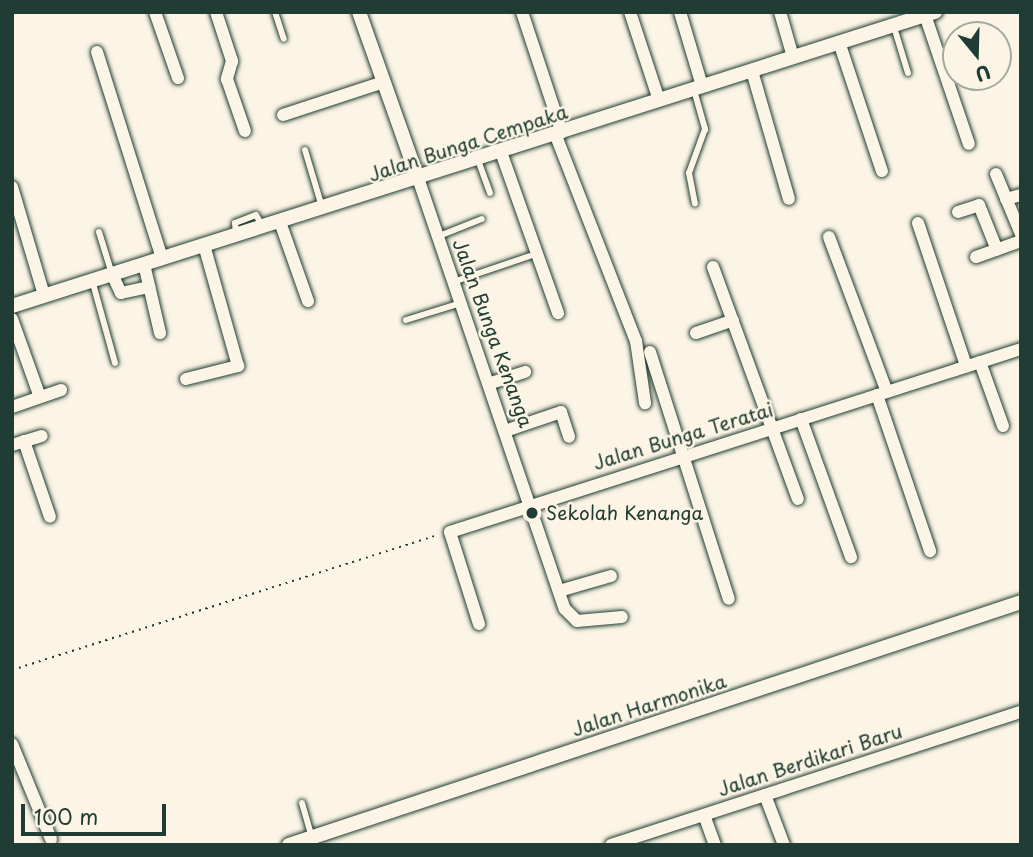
<!DOCTYPE html>
<html>
<head>
<meta charset="utf-8">
<style>
  body { margin:0 }
  #map { position:relative; width:1033px; height:857px; overflow:hidden; background:#fcf5e5; font-family:"Playpen Sans",sans-serif }
  div>[style] { position:absolute }
  [style*='--x'] { left:calc(var(--x)*1px); top:calc(var(--y)*1px); width:calc(var(--w)*1px); rotate:calc(var(--a)*1deg) }
  .path>* { height:2px; margin-top:-1px; transform-origin:0; background:repeating-linear-gradient(90deg,#1f3d34 0 2px,transparent 0 7px) }
  .roads { filter:drop-shadow(0 0 2px #1f3d34) drop-shadow(0 0 2px #1f3d34) }
  .service>* { height:6px; margin:-3px; padding:0 3px; transform-origin:3px; border-radius:3px; background:#fcf5e5 }
  .minor>* { height:12px; margin:-6px; padding:0 6px; transform-origin:6px; border-radius:6px; background:#fcf5e5 }
  .tertiary>* { height:14px; margin:-7px; padding:0 7px; transform-origin:7px; border-radius:7px; background:#fcf5e5 }
  .dots>* { width:19px; height:19px; translate:-50% -50%; box-sizing:border-box; border:4px solid #fcf5e5; border-radius:50% }
  span { translate:-50% -50%; white-space:nowrap; text-align:center; line-height:1.15; -webkit-text-stroke:5px #fcf5e5; paint-order:stroke }
  .street-label { font-size:19px; color:#1f3d34 }
  .poi-label { font-size:19px; color:#1f3d34 }
  .left { translate:0 -50%; text-align:left }
  .frame { position:absolute; inset:0; border:14px solid #1f3d34; pointer-events:none }
  .north { position:absolute; left:942px; top:21px; width:70px; height:70px; box-sizing:border-box; background:#fcf5e5; border:2px solid #a4ab9e; border-radius:50%; rotate:161deg; font-size:19px; font-weight:700; line-height:28px; text-align:center; color:#1f3d34 }
  .north::after { content:''; display:block; margin:auto; width:24px; height:32px; background:#1f3d34; clip-path:polygon(50% 0,100% 100%,50% 72%,0 100%) }
  .scale { position:absolute; left:21px; top:804px; width:145px; height:32px; box-sizing:border-box; border:4px solid #1f3d34; border-top:0; padding-left:9px; font-size:21px; line-height:24px; white-space:nowrap; color:#1f3d34; -webkit-text-stroke:5px #fcf5e5; paint-order:stroke }
</style>
</head>
<body>
<div id="map">
  <div class="path">
    <i style="--x:12;--y:670;--w:447;--a:-17.6"></i>
  </div>
  <div class="roads">
    <div class="service">
      <i style="--x:275;--y:12;--w:28;--a:72"></i>
      <i style="--x:894;--y:27;--w:48;--a:73.1"></i>
      <i style="--x:694;--y:90;--w:41;--a:74.2"></i>
      <i style="--x:705;--y:129;--w:47;--a:110"></i>
      <i style="--x:689;--y:173;--w:31;--a:79"></i>
      <i style="--x:305;--y:150;--w:59;--a:73.4"></i>
      <i style="--x:478;--y:160;--w:35;--a:70"></i>
      <i style="--x:99;--y:232;--w:44;--a:72.8"></i>
      <i style="--x:236;--y:234;--w:11;--a:-95"></i>
      <i style="--x:235;--y:223;--w:22;--a:-21"></i>
      <i style="--x:256;--y:215;--w:14;--a:60"></i>
      <i style="--x:439;--y:236;--w:46;--a:-21.6"></i>
      <i style="--x:92;--y:280;--w:86;--a:74.5"></i>
      <i style="--x:453;--y:282;--w:81;--a:-18.7"></i>
      <i style="--x:406;--y:320;--w:58;--a:-17.2"></i>
      <i style="--x:302;--y:803;--w:35;--a:74"></i>
    </div>
    <div class="minor">
      <i style="--x:155;--y:12;--w:70;--a:70.8"></i>
      <i style="--x:216;--y:12;--w:52;--a:71.9"></i>
      <i style="--x:232;--y:61;--w:19;--a:106"></i>
      <i style="--x:227;--y:79;--w:55;--a:70.9"></i>
      <i style="--x:522;--y:12;--w:127;--a:71.7"></i>
      <i style="--x:630;--y:12;--w:93;--a:71.8"></i>
      <i style="--x:680;--y:12;--w:77;--a:73.4"></i>
      <i style="--x:780;--y:12;--w:47;--a:73.9"></i>
      <i style="--x:925;--y:15;--w:136;--a:71.2"></i>
      <i style="--x:839;--y:42;--w:136;--a:71.6"></i>
      <i style="--x:97;--y:52;--w:216;--a:72.5"></i>
      <i style="--x:752;--y:71;--w:133;--a:73.9"></i>
      <i style="--x:283;--y:115;--w:106;--a:-18.1"></i>
      <i style="--x:556;--y:136;--w:220;--a:68.7"></i>
      <i style="--x:636;--y:341;--w:63;--a:81.7"></i>
      <i style="--x:501;--y:152;--w:171;--a:70.5"></i>
      <i style="--x:996;--y:174;--w:65;--a:67.4"></i>
      <i style="--x:419;--y:181;--w:452;--a:71.2"></i>
      <i style="--x:565;--y:609;--w:17;--a:45"></i>
      <i style="--x:577;--y:621;--w:45;--a:-5.1"></i>
      <i style="--x:12;--y:187;--w:113;--a:73.5"></i>
      <i style="--x:1006;--y:199;--w:16;--a:-15"></i>
      <i style="--x:958;--y:212;--w:22;--a:-18"></i>
      <i style="--x:979;--y:205;--w:48;--a:68.2"></i>
      <i style="--x:280;--y:222;--w:84;--a:70.5"></i>
      <i style="--x:918;--y:223;--w:151;--a:71.4"></i>
      <i style="--x:829;--y:237;--w:165;--a:69.5"></i>
      <i style="--x:976;--y:257;--w:48;--a:-19.6"></i>
      <i style="--x:144;--y:264;--w:71;--a:76.9"></i>
      <i style="--x:713;--y:267;--w:247;--a:69.9"></i>
      <i style="--x:112;--y:274;--w:21;--a:65"></i>
      <i style="--x:121;--y:293;--w:29;--a:-12"></i>
      <i style="--x:12;--y:319;--w:83;--a:70.3"></i>
      <i style="--x:696;--y:333;--w:39;--a:-19"></i>
      <i style="--x:650;--y:352;--w:259;--a:72.3"></i>
      <i style="--x:980;--y:362;--w:68;--a:70.2"></i>
      <i style="--x:186;--y:379;--w:54;--a:-14"></i>
      <i style="--x:238;--y:366;--w:126;--a:-105.7"></i>
      <i style="--x:491;--y:383;--w:36;--a:-18"></i>
      <i style="--x:877;--y:395;--w:165;--a:71.2"></i>
      <i style="--x:12;--y:407;--w:52;--a:-19.1"></i>
      <i style="--x:801;--y:419;--w:147;--a:70.1"></i>
      <i style="--x:508;--y:430;--w:56;--a:-18.8"></i>
      <i style="--x:561;--y:412;--w:26;--a:72"></i>
      <i style="--x:24;--y:441;--w:80;--a:71.1"></i>
      <i style="--x:12;--y:445;--w:31;--a:-17"></i>
      <i style="--x:559;--y:591;--w:54;--a:-16.1"></i>
      <i style="--x:479;--y:624;--w:96;--a:-107.5"></i>
      <i style="--x:450;--y:532;--w:600;--a:-17.77"></i>
      <i style="--x:12;--y:744;--w:103;--a:67.7"></i>
      <i style="--x:765;--y:795;--w:53;--a:69.2"></i>
      <i style="--x:704;--y:815;--w:32;--a:70"></i>
      <i style="--x:611;--y:845;--w:431;--a:-18"></i>
    </div>
    <div class="tertiary">
      <i style="--x:359;--y:12;--w:179;--a:70.5"></i>
      <i style="--x:12;--y:306;--w:969;--a:-17.67"></i>
      <i style="--x:289;--y:845;--w:771;--a:-18.36"></i>
    </div>
  </div>
  <div class="dots">
    <i style="left:532px;top:513px;background:#1f3d34"></i>
  </div>
  <div class="street-label">
    <span style="left:468px;top:143px;rotate:-18deg">Jalan Bunga Cempaka</span>
    <span style="left:493px;top:333px;rotate:70deg">Jalan Bunga Kenanga</span>
    <span style="left:683px;top:436px;rotate:-17deg">Jalan Bunga Teratai</span>
    <span style="left:649px;top:705px;rotate:-18deg">Jalan Harmonika</span>
    <span style="left:810px;top:760px;rotate:-18deg">Jalan Berdikari Baru</span>
  </div>
  <div class="poi-label">
    <span class="left" style="left:546px;top:513px">Sekolah Kenanga</span>
  </div>
  <div class="frame"></div>
  <div class="north">U</div>
  <div class="scale">100 m</div>
</div>
</body>
</html>
